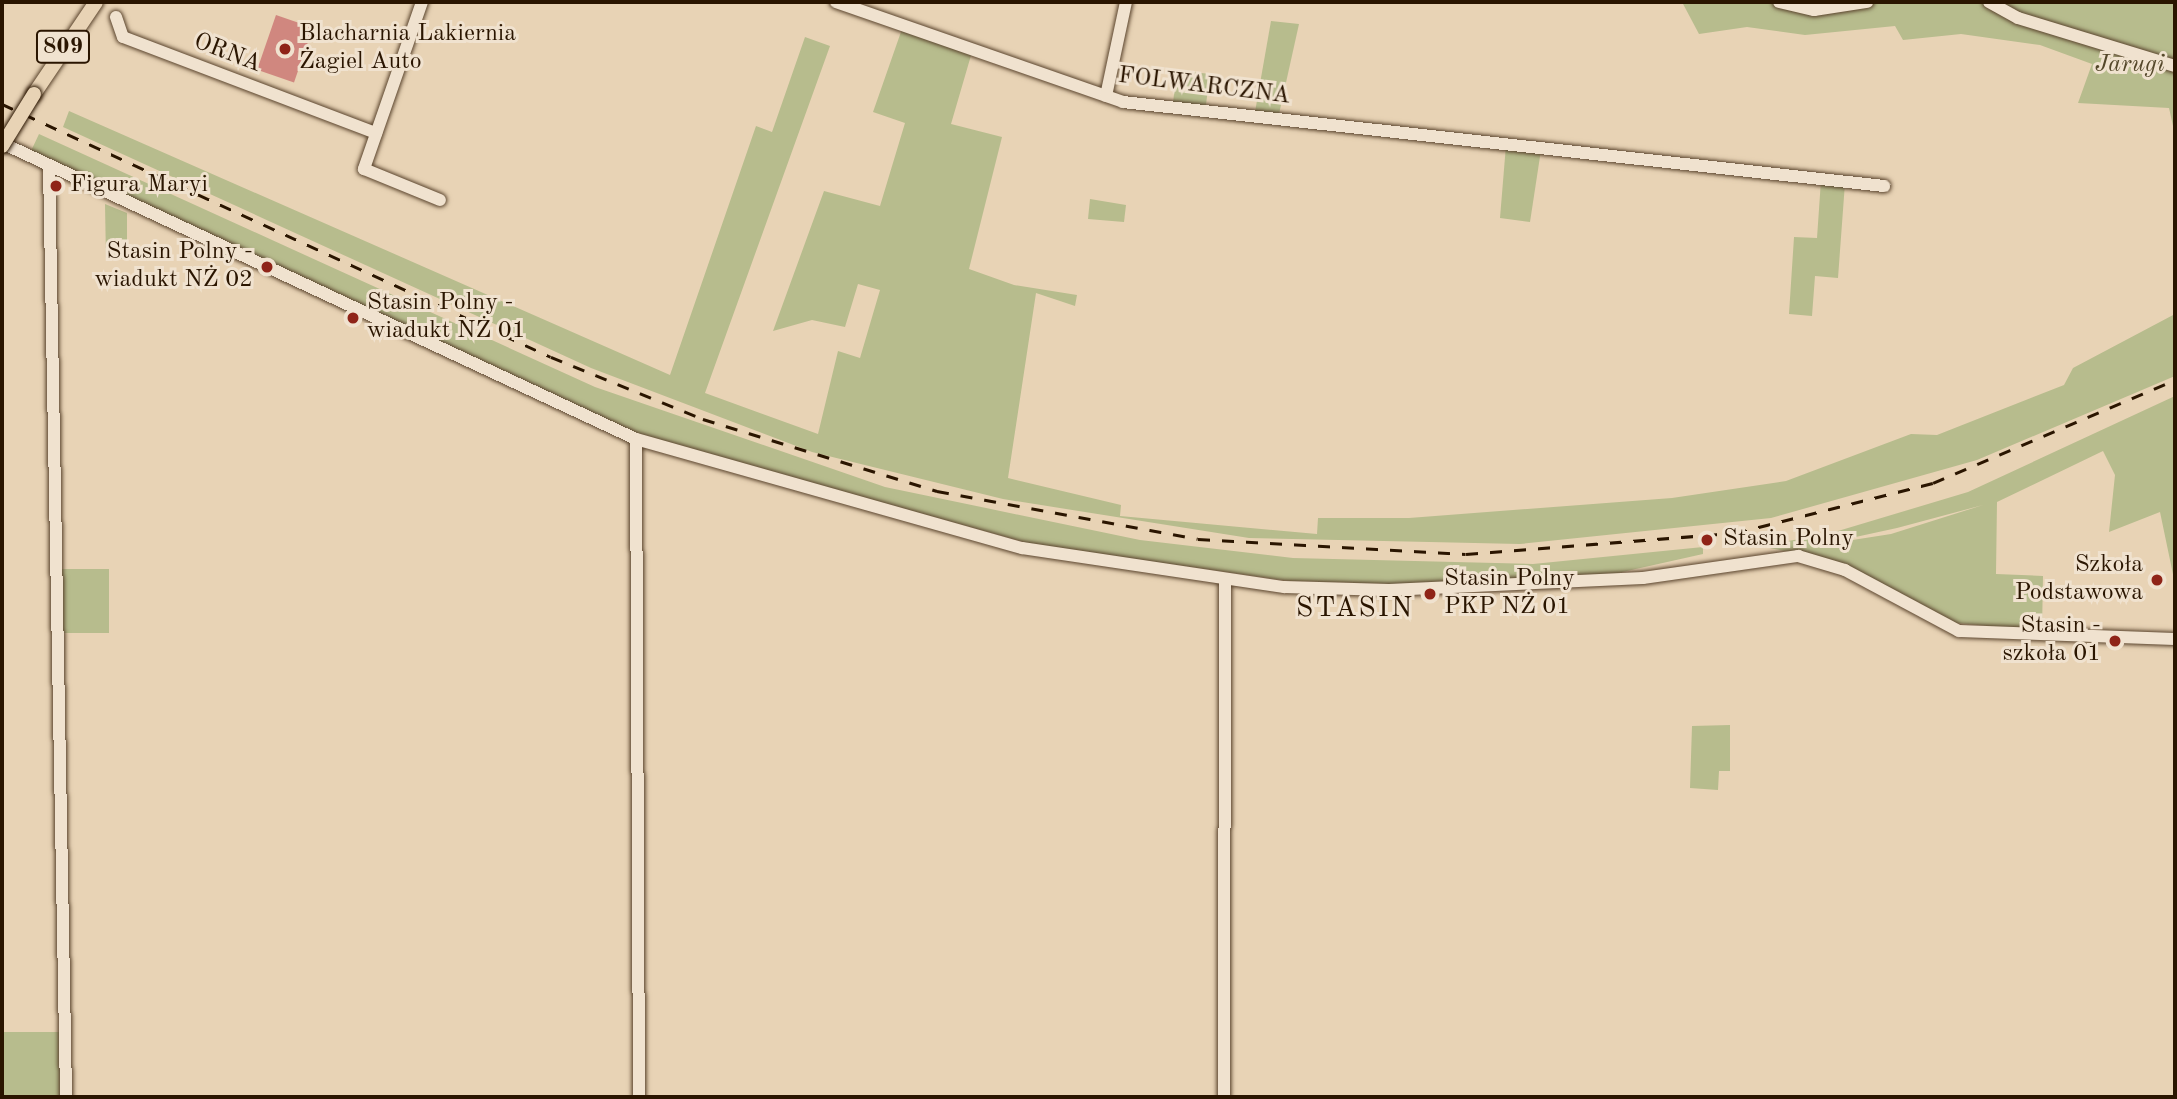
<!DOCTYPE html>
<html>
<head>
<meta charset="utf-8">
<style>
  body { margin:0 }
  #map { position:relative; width:2177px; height:1099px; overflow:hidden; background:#e8d3b5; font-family:"Old Standard TT",serif }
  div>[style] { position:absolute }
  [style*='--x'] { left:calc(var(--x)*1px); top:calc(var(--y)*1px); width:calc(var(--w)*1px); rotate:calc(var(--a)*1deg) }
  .green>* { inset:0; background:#b7bc8d; transform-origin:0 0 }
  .building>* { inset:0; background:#d0877f; transform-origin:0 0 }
  .roads { filter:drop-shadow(0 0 2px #5a442d) drop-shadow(0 0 2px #5a442d) }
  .minor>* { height:12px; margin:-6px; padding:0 6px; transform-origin:6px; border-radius:6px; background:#f0e2cf }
  .major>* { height:14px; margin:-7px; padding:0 7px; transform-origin:7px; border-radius:7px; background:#e8d3b5 }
  .rail>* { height:2.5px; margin-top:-1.25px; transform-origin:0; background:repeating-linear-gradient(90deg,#2a1500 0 12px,transparent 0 24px) }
  .bridges { filter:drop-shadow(0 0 2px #2a1500) drop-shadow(0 0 2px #2a1500) }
  .major-bridge>* { height:14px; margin:-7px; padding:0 7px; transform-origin:7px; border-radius:7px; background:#e8d3b5 }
  .dots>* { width:19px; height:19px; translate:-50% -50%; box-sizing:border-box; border:4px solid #f0e2cf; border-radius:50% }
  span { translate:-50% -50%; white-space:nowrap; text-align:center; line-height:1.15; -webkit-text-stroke:6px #f0e2cf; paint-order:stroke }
  .shield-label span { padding:2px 5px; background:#f0e2cf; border:2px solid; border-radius:5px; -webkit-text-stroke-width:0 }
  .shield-label { font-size:23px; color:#2a1500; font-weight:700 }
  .poi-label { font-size:24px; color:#2a1500 }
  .left { translate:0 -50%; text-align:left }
  .right { translate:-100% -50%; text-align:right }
  .street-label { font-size:24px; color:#2a1500 }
  .park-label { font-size:24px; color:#54472a; font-style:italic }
  .quarter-label { font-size:28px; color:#2a1500; letter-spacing:2px }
  .frame { position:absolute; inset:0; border:4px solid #2a1500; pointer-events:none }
</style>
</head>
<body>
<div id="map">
  <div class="green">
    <i style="clip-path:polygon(1682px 2px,2175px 2px,2175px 135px,2169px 108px,2078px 103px,2092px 64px,2040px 45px,1961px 34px,1903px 40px,1895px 26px,1805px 35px,1747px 27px,1699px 34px)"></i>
    <i style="clip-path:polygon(1271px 21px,1299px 24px,1279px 114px,1255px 112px)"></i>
    <i style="clip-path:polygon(902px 29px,972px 52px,951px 124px,1002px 137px,969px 269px,1014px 285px,1077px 295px,1075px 306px,1036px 293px,1008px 478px,1121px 505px,1120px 516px,1317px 534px,1318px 518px,1409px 518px,1672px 498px,1786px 481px,1911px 434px,1937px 435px,2064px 385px,2073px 368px,2175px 314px,2175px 376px,1977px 460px,1771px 518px,1520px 544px,1249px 538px,1003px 499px,812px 452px,591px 368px,63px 127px,69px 111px,670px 375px,756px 126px,772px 132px,805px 37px,830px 46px,705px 393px,818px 434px,838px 351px,860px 358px,880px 290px,858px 284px,845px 327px,812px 320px,773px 331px,824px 191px,880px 206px,905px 123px,873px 112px)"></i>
    <i style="left:1177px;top:70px;width:33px;height:34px;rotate:7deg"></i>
    <i style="clip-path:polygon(39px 134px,595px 387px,885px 487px,1140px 540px,1293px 558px,1533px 564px,1703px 547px,1703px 554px,1609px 575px,1394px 584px,1290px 581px,1035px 545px,645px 437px,31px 151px)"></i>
    <i style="clip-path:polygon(1506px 145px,1541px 150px,1530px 222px,1500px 218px)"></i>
    <i style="clip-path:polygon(1821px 180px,1845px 183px,1838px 278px,1815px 276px,1812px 316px,1789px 314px,1794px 237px,1817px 238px)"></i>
    <i style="clip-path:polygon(1090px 199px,1126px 205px,1124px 222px,1088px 219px)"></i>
    <i style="clip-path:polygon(105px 204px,127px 213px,127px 259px,106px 259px)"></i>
    <i style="clip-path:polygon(evenodd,2175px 396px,2175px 584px,2160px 512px,2109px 532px,2115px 475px,2103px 451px,1997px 502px,1996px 574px,2043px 576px,2042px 631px,1946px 622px,1836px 561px,1759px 546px,1828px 534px,1968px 492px,2175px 396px,1983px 505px,1891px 534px,1814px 546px,1897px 528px,1983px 505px)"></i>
    <i style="left:61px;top:569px;width:48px;height:64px"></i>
    <i style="clip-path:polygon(1730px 725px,1730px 771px,1719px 771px,1718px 790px,1690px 788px,1692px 726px)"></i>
    <i style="left:2px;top:1032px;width:61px;height:65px"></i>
  </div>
  <div class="building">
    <i style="left:276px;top:15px;width:39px;height:58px;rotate:19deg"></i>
  </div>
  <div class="roads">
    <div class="minor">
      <i style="--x:422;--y:2;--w:177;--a:109.2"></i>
      <i style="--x:364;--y:169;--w:82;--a:22.2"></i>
      <i style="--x:836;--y:2;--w:304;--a:19.2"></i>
      <i style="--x:1123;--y:102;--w:766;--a:6.3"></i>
      <i style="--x:1779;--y:2;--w:36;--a:13"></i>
      <i style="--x:1814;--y:10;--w:54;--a:-8.6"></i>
      <i style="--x:1989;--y:2;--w:33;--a:29"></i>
      <i style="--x:2018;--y:18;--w:164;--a:17"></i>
      <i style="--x:116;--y:17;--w:21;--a:71"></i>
      <i style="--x:123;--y:37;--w:271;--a:20.8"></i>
      <i style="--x:1106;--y:96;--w:96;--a:-78"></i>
      <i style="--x:2;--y:143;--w:700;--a:25.03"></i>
      <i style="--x:636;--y:439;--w:401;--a:15.8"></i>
      <i style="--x:1022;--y:548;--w:265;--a:8.5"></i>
      <i style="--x:1284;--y:587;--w:105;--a:1.6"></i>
      <i style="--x:1389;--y:590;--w:254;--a:-2.7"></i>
      <i style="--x:1643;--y:578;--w:157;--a:-8.1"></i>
      <i style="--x:1798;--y:556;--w:49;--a:16.6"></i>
      <i style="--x:1845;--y:570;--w:129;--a:28.2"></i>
      <i style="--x:1959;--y:631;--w:216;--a:2.1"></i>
      <i style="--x:49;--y:166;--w:931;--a:88.95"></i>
      <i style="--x:636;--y:439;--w:658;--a:89.74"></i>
      <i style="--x:1224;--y:1097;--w:518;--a:-89.89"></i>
    </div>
    <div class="major">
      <i style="--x:34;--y:94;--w:111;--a:-56"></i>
    </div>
  </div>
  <div class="rail">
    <i style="--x:2;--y:104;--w:604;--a:24.74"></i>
    <i style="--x:551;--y:357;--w:164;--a:22.2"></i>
    <i style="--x:703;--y:419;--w:245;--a:17.1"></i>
    <i style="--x:937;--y:491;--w:265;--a:10.4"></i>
    <i style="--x:1198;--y:539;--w:268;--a:3.2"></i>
    <i style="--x:1466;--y:554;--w:270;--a:-4.5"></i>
    <i style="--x:1735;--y:533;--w:204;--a:-14.2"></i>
    <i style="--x:1933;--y:483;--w:263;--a:-23.1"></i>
  </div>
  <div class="bridges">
    <div class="major-bridge">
      <i style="--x:2;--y:146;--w:61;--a:-58.4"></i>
    </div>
  </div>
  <div class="dots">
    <i style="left:285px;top:49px;background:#8f2418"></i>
    <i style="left:56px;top:186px;background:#8f2418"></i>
    <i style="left:267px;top:267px;background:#8f2418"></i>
    <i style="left:353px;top:318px;background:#8f2418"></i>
    <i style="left:1707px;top:540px;background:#8f2418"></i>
    <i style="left:2157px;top:580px;background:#8f2418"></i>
    <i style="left:1430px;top:594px;background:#8f2418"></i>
    <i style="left:2115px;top:641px;background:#8f2418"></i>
  </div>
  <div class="shield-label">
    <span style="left:63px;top:47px">809</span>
  </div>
  <div class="poi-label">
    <span class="left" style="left:299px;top:49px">Blacharnia Lakiernia<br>Żagiel Auto</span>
    <span class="left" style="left:70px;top:186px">Figura Maryi</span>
    <span class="right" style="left:253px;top:267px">Stasin Polny -<br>wiadukt NŻ 02</span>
    <span class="left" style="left:367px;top:318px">Stasin Polny -<br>wiadukt NŻ 01</span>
    <span class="left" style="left:1723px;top:540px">Stasin Polny</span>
    <span class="right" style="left:2143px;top:580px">Szkoła<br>Podstawowa</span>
    <span class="left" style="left:1444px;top:594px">Stasin Polny<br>PKP NŻ 01</span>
    <span class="right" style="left:2101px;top:641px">Stasin -<br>szkoła 01</span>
  </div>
  <div class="street-label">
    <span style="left:227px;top:54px;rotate:21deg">ORNA</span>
    <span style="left:1204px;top:87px;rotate:7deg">FOLWARCZNA</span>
  </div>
  <div class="park-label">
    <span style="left:2130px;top:66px">Jarugi</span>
  </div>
  <div class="quarter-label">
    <span style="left:1355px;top:609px">STASIN</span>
  </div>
  <div class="frame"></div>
</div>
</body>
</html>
